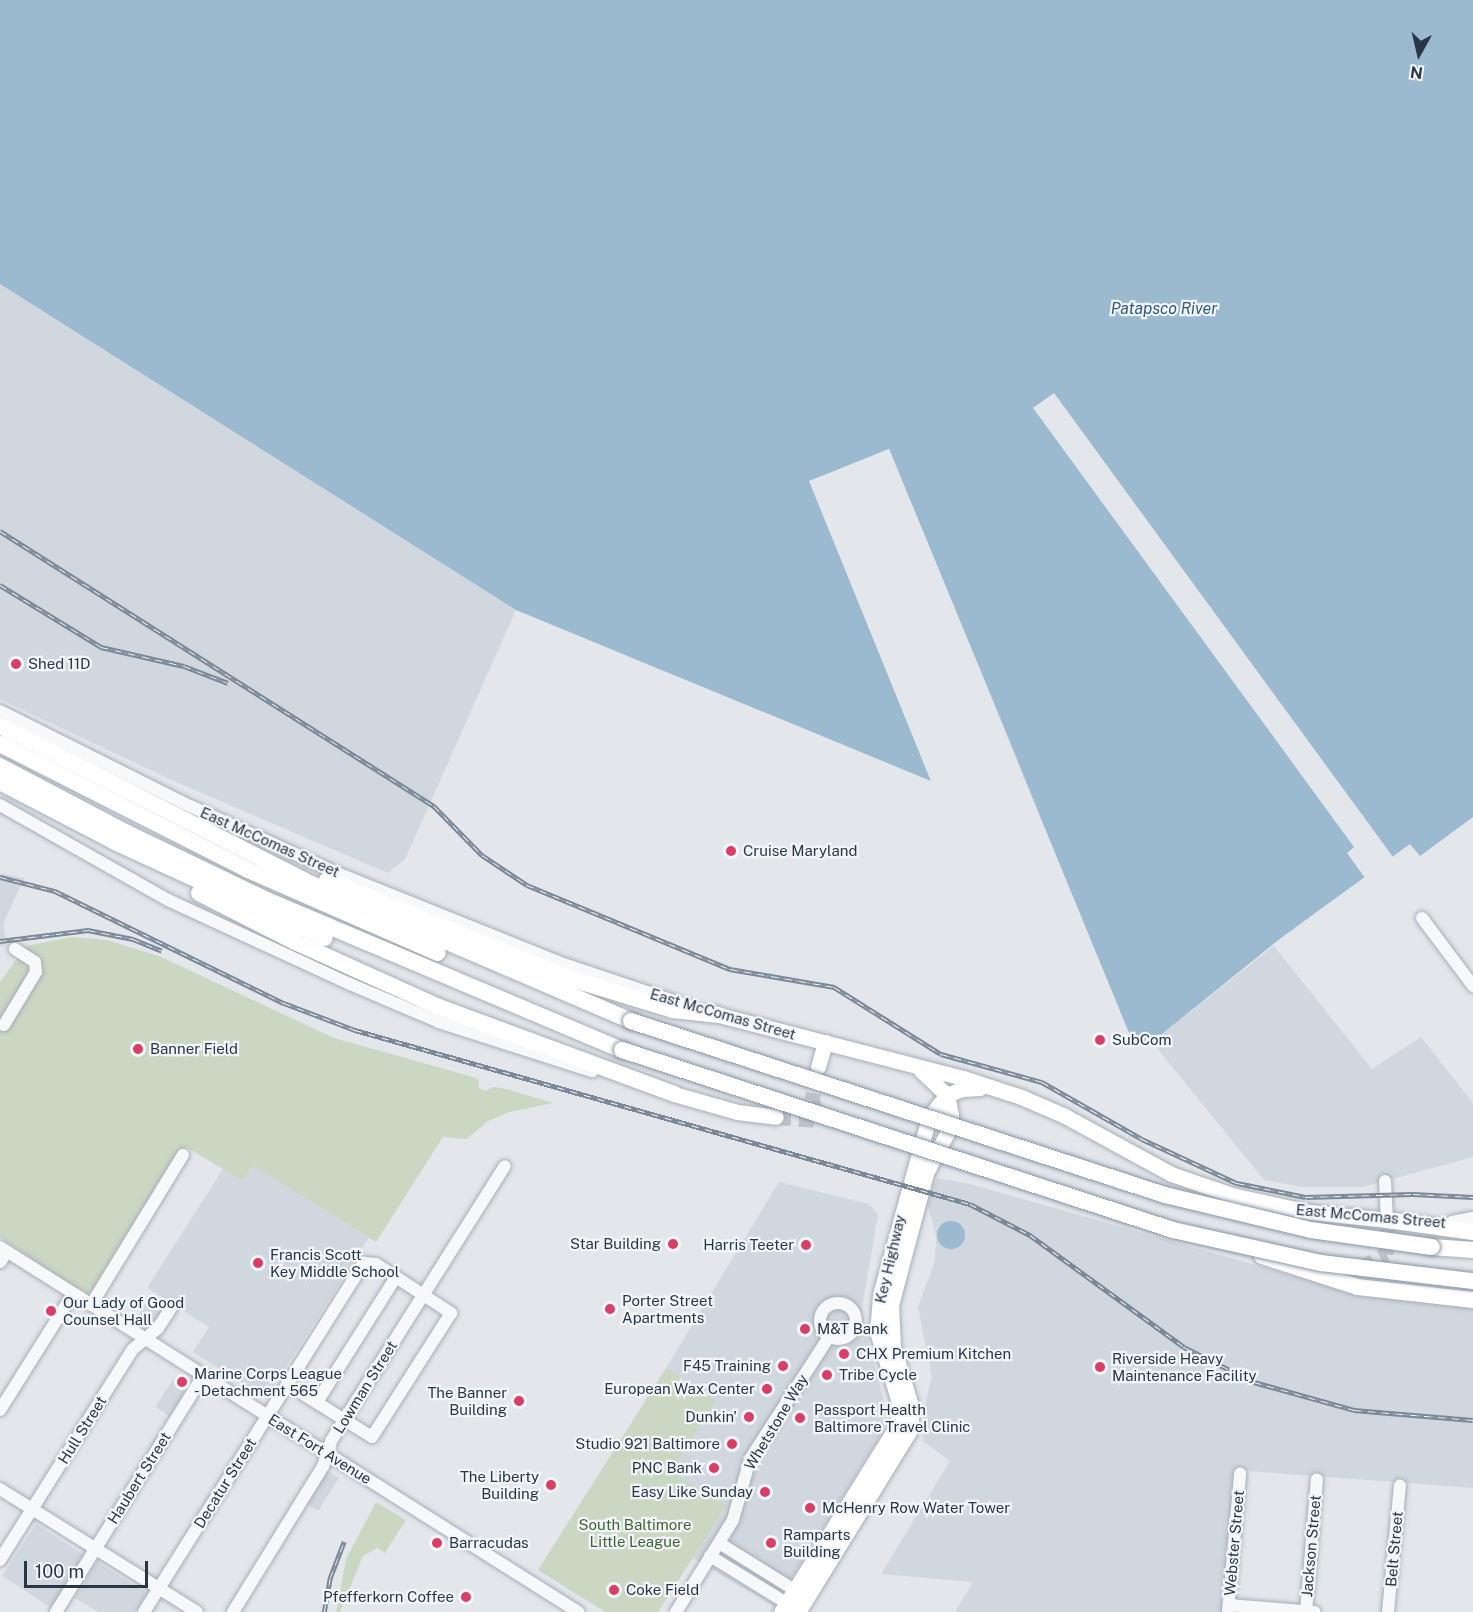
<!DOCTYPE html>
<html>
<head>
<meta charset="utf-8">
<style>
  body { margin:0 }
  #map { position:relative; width:1473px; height:1612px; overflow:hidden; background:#e3e7ec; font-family:"Public Sans",sans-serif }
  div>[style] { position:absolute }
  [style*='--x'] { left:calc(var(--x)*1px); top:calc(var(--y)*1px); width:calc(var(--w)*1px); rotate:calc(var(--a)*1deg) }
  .built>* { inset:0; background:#d1d7de; transform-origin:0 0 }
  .green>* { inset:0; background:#cad7c3 }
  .water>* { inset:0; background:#9bb9cf }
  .round { border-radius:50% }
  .pier>* { inset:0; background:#e3e7ec }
  .major-tunnel>* { height:15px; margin-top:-7.5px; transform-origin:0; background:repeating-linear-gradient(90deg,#bec4cb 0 15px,transparent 0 23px) }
  .roads { filter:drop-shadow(0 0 2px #a7aeb7) drop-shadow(0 0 2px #a7aeb7) }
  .minor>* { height:12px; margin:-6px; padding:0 6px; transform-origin:6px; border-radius:6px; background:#f6f8fa }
  .minor>.ring { margin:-6px; padding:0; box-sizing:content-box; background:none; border:12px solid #f6f8fa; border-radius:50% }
  .major>* { height:15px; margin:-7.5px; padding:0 7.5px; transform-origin:7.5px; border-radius:7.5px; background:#fff }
  .highway>* { height:16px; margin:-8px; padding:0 8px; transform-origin:8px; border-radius:8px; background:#fff }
  .rail>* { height:4.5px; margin-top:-2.25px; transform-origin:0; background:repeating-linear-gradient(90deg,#f3f6f9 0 7px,#7b8897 0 14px); box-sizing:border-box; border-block:2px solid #7b8897 }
  .bridges { filter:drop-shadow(0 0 2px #8996a4) drop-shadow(0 0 2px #8996a4) }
  .highway-bridge>* { height:16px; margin:-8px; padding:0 8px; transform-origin:8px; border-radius:8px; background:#fff }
  .dots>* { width:16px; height:16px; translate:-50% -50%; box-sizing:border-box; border:3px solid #f3f6f9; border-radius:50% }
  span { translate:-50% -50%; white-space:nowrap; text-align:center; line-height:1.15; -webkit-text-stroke:4.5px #f3f6f9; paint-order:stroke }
  .poi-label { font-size:15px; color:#293646 }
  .left { translate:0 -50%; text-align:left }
  .right { translate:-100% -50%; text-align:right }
  .street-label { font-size:15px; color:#293646 }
  .park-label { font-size:15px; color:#426335 }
  .water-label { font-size:16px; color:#2e5a7e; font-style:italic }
  .north { position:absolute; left:1389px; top:24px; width:60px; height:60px; -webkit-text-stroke:4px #f3f6f9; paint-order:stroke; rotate:188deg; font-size:16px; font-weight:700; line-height:24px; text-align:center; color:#293646 }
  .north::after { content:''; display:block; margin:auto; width:21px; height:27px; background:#293646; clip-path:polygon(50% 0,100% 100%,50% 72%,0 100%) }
  .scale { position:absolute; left:24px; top:1561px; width:124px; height:27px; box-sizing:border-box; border:3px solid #293646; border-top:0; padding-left:8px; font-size:18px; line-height:21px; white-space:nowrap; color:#293646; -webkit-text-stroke:4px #f3f6f9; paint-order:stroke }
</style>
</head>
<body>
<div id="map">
  <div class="built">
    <i style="clip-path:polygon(0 284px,516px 610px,405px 859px,388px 873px,167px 778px,0 699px)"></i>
    <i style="clip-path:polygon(0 873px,24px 878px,3px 924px,7px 945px,0 947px)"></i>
    <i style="clip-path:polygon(1274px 946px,1372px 1069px,1421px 1037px,1473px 1103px,1473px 1157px,1363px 1187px,1303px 1187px,1264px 1180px,1152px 1042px)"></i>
    <i style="clip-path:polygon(253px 1166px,369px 1238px,266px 1398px,193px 1352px,209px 1327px,147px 1288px,223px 1169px,243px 1181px)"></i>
    <i style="clip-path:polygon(937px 1178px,970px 1184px,1361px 1295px,1473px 1307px,1473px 1488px,1235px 1470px,1223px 1612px,955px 1612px,973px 1582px,881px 1574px,950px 1461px,923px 1441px,926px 1399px,932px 1377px,918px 1307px,935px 1261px,936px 1236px,927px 1201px)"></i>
    <i style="clip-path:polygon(779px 1182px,869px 1204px,878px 1214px,861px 1314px,887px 1413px,881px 1435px,774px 1606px,693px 1558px,727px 1505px,671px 1472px,716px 1400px,666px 1368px)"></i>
    <i style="left:150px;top:1297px;width:17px;height:23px;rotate:33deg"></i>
    <i style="left:176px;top:1375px;width:17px;height:38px;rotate:33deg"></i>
    <i style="left:326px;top:1470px;width:15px;height:39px;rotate:32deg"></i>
    <i style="left:36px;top:1524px;width:59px;height:62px;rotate:33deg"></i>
    <i style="clip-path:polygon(97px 1562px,147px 1593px,135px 1612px,98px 1612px,75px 1598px)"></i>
  </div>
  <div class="green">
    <i style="clip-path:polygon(72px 937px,107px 940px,159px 956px,334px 1038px,473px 1077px,479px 1080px,479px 1088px,486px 1091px,493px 1087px,506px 1089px,553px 1103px,510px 1112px,488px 1121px,467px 1139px,443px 1137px,376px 1242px,253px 1166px,243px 1181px,186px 1147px,92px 1295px,62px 1280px,0 1237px,0 982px,26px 946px)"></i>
    <i style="clip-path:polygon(666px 1368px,716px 1400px,671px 1472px,727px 1505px,658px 1612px,605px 1612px,538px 1570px)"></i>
    <i style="clip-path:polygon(376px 1502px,406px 1520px,385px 1553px,377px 1548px,363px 1556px,340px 1612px,336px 1612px,346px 1559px)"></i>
  </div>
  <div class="water">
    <i style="clip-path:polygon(0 0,1473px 0,1473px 817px,1420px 856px,1410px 844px,1281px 938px,1152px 1042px,1134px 1045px,889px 449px,810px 482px,931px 781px,516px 610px,0 284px)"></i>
    <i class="round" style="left:937px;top:1221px;width:28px;height:28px"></i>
  </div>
  <div class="pier">
    <i style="clip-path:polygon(1054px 393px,1393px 857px,1365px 878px,1347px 853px,1354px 847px,1033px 408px)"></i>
    <i style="clip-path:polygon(889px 449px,1046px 829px,888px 453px,813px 483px,934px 782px,931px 781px,809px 481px)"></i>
  </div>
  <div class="major-tunnel">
    <i style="--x:817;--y:1070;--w:30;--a:99"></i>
    <i style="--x:812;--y:1100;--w:23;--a:67"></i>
    <i style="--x:776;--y:1117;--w:42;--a:4.1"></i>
    <i style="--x:1360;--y:1268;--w:30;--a:-28"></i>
    <i style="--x:1386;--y:1254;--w:25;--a:-83"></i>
  </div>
  <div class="roads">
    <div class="minor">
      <i style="--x:0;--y:711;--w:212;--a:26.6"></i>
      <i style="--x:190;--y:806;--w:162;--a:24.5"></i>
      <i style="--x:337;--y:873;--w:238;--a:21.9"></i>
      <i style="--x:558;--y:962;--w:138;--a:18.6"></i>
      <i style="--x:0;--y:805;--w:193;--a:29.5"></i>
      <i style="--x:168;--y:900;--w:200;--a:24.8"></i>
      <i style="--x:350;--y:984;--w:97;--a:23.1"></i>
      <i style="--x:439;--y:1022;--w:161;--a:17.8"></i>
      <i style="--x:1422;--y:918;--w:85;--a:53.1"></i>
      <i style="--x:4;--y:1025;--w:62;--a:-58.9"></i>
      <i style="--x:36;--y:972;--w:10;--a:-96"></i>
      <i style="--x:35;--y:962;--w:24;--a:-147"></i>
      <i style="--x:1385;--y:1181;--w:39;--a:87"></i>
      <i style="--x:1452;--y:1222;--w:21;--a:-11"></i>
      <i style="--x:0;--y:1247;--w:684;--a:32.27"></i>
      <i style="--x:0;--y:1262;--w:12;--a:-55"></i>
      <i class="ring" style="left:820px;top:1303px;width:24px;height:24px"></i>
      <i style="--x:91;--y:1305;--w:176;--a:-58.5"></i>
      <i style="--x:317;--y:1402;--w:148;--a:-57.7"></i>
      <i style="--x:0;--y:1410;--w:137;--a:-57.8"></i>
      <i style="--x:0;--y:1489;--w:232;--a:32"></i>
      <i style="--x:719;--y:1543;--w:97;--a:31.9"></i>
      <i style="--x:710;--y:1556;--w:97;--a:31.6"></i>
      <i style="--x:0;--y:1560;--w:249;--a:-57.8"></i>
      <i style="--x:133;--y:1349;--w:33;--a:-40"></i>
      <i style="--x:158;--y:1328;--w:24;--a:-57"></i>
      <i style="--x:1229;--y:1605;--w:86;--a:4.7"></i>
      <i style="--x:56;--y:1612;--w:278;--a:-58.1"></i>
      <i style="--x:144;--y:1612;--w:413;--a:-57.8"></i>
      <i style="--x:364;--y:1263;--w:12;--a:5"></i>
      <i style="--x:376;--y:1264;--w:90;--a:33.2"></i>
      <i style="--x:451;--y:1313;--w:147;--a:122.5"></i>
      <i style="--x:372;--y:1437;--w:81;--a:-148.1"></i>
      <i style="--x:233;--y:1612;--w:172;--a:-58.3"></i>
      <i style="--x:323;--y:1466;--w:26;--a:-72"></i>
      <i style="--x:331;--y:1441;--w:325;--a:-57.7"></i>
      <i style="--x:676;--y:1612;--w:108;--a:-58.2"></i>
      <i style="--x:733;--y:1520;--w:63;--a:-74.4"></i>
      <i style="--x:750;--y:1459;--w:145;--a:-57.1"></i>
      <i style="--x:1228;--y:1612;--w:139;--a:-85"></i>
      <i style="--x:1306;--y:1612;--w:133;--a:-85.3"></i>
      <i style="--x:1388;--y:1612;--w:127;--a:-84.6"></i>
    </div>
    <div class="major">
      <i style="--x:719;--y:1015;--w:252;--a:14.5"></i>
      <i style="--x:963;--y:1078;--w:61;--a:18.1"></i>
      <i style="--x:1021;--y:1097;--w:46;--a:23.2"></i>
      <i style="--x:1063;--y:1115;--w:123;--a:28.6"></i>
      <i style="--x:1171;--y:1174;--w:65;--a:19"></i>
      <i style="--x:1232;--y:1195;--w:79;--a:12.4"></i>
      <i style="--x:1309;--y:1212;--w:89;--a:5.8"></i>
      <i style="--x:818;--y:1067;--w:26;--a:-74"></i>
      <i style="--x:674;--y:1094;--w:66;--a:15.9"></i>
      <i style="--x:737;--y:1112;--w:39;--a:7"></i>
      <i style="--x:781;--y:1612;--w:219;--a:-58.1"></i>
      <i style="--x:897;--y:1426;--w:24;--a:-85"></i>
      <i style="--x:899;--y:1402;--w:73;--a:-107.4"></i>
      <i style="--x:877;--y:1332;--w:37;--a:-85"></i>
      <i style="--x:880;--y:1295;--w:185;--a:-74.6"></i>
      <i style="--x:929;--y:1117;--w:28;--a:-51"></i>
      <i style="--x:947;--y:1095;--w:16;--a:-22"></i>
      <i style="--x:962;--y:1089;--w:18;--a:-3"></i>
      <i style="--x:798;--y:1612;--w:214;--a:-58.4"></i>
      <i style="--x:910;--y:1430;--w:21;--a:-85"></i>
      <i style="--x:912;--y:1409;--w:66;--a:-106.8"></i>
      <i style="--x:893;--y:1346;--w:41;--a:-92.8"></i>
      <i style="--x:891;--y:1305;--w:137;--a:-75.1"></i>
      <i style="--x:926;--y:1173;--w:45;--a:-62.3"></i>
      <i style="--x:947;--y:1133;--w:18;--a:-77"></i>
      <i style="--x:951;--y:1115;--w:20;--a:-101"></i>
      <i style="--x:947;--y:1095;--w:35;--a:-137"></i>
    </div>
    <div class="highway">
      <i style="--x:0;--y:726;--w:342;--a:26.9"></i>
      <i style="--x:305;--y:881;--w:355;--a:23.2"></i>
      <i style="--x:0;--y:744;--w:278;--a:26.9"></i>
      <i style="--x:248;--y:870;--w:207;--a:23.6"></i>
      <i style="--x:0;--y:766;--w:141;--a:27.8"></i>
      <i style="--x:125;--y:832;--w:160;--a:25.6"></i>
      <i style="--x:269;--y:901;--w:383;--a:22.9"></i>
      <i style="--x:0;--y:782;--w:134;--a:27.5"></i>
      <i style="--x:119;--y:844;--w:226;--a:24.6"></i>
      <i style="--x:327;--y:880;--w:264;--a:22"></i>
      <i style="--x:572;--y:979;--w:106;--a:17.1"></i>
      <i style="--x:673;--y:1010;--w:46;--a:6.2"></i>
      <i style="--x:199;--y:893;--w:108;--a:27"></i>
      <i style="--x:295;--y:942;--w:158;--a:24.3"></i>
      <i style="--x:439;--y:1007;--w:251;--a:20.3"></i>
      <i style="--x:1387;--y:1220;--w:87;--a:7.9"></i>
      <i style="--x:1432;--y:1247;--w:41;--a:4.2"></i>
      <i style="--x:1262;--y:1256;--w:101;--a:17.9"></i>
      <i style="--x:1358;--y:1287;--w:116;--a:6.4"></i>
    </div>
  </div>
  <div class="rail">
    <i style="--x:0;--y:531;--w:514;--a:32.36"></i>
    <i style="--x:434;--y:806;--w:69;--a:45.6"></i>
    <i style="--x:482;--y:855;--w:54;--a:33.7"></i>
    <i style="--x:527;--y:885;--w:220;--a:22.5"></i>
    <i style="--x:730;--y:969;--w:106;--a:9.8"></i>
    <i style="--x:834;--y:987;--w:126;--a:32.1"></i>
    <i style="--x:941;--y:1054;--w:105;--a:15.5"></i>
    <i style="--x:1042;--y:1082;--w:115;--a:29.7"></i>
    <i style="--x:1142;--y:1139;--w:105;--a:24.9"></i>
    <i style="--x:1237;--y:1183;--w:70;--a:11.5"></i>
    <i style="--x:1306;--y:1197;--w:107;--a:-1.6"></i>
    <i style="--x:1413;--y:1194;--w:60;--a:2.9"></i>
    <i style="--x:0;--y:585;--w:119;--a:31.5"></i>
    <i style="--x:101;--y:647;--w:85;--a:12.9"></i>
    <i style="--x:184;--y:666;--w:47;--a:21.1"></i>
    <i style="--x:0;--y:877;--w:57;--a:14.3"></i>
    <i style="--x:55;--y:891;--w:255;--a:26.1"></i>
    <i style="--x:284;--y:1003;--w:76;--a:20.8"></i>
    <i style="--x:355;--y:1030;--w:639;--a:15.8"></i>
    <i style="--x:970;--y:1204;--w:68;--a:27.3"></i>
    <i style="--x:1030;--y:1235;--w:190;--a:36"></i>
    <i style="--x:1184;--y:1347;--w:78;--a:26.6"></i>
    <i style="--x:1254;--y:1382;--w:104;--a:15.6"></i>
    <i style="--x:1354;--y:1410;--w:119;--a:4.8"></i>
    <i style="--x:0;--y:941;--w:89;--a:-7.1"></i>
    <i style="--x:88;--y:930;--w:46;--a:11.3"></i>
    <i style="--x:133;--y:939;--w:31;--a:22"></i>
    <i style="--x:324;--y:1612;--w:35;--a:-80"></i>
    <i style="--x:330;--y:1578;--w:39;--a:-69"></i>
  </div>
  <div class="bridges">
    <div class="highway-bridge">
      <i style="--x:631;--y:1021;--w:562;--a:18.05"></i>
      <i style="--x:1165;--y:1195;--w:150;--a:13.5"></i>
      <i style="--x:1311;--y:1230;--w:122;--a:8"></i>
      <i style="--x:622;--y:1050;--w:580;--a:18.09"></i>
      <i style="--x:1173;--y:1230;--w:152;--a:12.6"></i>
      <i style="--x:1321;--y:1263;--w:153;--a:6.8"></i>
    </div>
  </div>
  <div class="dots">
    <i style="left:16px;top:664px;background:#db3e65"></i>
    <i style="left:731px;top:851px;background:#db3e65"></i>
    <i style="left:1100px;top:1040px;background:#db3e65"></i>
    <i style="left:138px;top:1049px;background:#db3e65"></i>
    <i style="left:673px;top:1244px;background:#db3e65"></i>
    <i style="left:806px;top:1245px;background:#db3e65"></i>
    <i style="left:258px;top:1263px;background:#db3e65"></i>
    <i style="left:610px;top:1309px;background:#db3e65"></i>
    <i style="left:51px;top:1311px;background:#db3e65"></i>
    <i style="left:805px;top:1329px;background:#db3e65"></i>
    <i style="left:844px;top:1354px;background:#db3e65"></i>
    <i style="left:783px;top:1366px;background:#db3e65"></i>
    <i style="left:1100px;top:1367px;background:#db3e65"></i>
    <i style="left:827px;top:1375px;background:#db3e65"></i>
    <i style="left:182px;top:1382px;background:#db3e65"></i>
    <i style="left:767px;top:1389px;background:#db3e65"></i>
    <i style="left:519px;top:1401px;background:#db3e65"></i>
    <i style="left:749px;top:1417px;background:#db3e65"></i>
    <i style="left:800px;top:1418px;background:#db3e65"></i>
    <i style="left:732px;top:1444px;background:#db3e65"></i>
    <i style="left:714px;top:1468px;background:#db3e65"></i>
    <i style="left:551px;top:1485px;background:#db3e65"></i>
    <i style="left:765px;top:1492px;background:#db3e65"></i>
    <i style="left:810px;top:1508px;background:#db3e65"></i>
    <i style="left:437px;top:1543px;background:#db3e65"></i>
    <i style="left:771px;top:1543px;background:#db3e65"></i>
    <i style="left:614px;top:1590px;background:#db3e65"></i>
    <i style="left:466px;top:1597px;background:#db3e65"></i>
  </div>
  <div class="poi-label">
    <span class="left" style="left:28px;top:664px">Shed 11D</span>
    <span class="left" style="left:743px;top:851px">Cruise Maryland</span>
    <span class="left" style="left:1112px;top:1040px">SubCom</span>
    <span class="left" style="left:150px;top:1049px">Banner Field</span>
    <span class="right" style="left:661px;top:1244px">Star Building</span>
    <span class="right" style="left:794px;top:1245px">Harris Teeter</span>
    <span class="left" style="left:270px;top:1263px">Francis Scott<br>Key Middle School</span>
    <span class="left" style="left:622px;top:1309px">Porter Street<br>Apartments</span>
    <span class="left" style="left:63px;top:1311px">Our Lady of Good<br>Counsel Hall</span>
    <span class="left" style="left:817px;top:1329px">M&amp;T Bank</span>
    <span class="left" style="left:856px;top:1354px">CHX Premium Kitchen</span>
    <span class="left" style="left:1112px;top:1367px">Riverside Heavy<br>Maintenance Facility</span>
    <span class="right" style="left:771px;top:1366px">F45 Training</span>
    <span class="left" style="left:194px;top:1382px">Marine Corps League<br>- Detachment 565</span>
    <span class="left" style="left:839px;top:1375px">Tribe Cycle</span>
    <span class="right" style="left:755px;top:1389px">European Wax Center</span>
    <span class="right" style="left:507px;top:1401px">The Banner<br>Building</span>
    <span class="left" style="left:814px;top:1418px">Passport Health<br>Baltimore Travel Clinic</span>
    <span class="right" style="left:737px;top:1417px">Dunkin'</span>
    <span class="right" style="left:720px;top:1444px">Studio 921 Baltimore</span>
    <span class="right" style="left:702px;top:1468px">PNC Bank</span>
    <span class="right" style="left:539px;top:1485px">The Liberty<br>Building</span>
    <span class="right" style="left:753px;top:1492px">Easy Like Sunday</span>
    <span class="left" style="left:822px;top:1508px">McHenry Row Water Tower</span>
    <span class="left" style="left:783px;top:1543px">Ramparts<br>Building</span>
    <span class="left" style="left:449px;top:1543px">Barracudas</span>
    <span class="left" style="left:626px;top:1590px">Coke Field</span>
    <span class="right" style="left:454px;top:1597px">Pfefferkorn Coffee</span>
  </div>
  <div class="street-label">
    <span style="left:270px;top:842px;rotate:24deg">East McComas Street</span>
    <span style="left:723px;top:1014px;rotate:16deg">East McComas Street</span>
    <span style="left:1371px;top:1216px;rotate:5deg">East McComas Street</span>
    <span style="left:890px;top:1259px;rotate:-77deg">Key Highway</span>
    <span style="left:365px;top:1387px;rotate:-58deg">Lowman Street</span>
    <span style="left:776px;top:1422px;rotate:-59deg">Whetstone Way</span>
    <span style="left:82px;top:1430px;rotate:-58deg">Hull Street</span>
    <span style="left:320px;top:1449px;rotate:32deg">East Fort Avenue</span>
    <span style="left:139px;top:1478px;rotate:-58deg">Haubert Street</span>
    <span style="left:225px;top:1483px;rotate:-58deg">Decatur Street</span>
    <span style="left:1234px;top:1543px;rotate:-85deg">Webster Street</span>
    <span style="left:1311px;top:1546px;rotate:-85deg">Jackson Street</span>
    <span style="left:1394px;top:1549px;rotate:-85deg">Belt Street</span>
  </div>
  <div class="park-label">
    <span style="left:635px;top:1533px">South Baltimore<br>Little League</span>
  </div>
  <div class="water-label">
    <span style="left:1164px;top:309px">Patapsco River</span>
  </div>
  <div class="north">N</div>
  <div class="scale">100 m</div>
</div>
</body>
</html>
